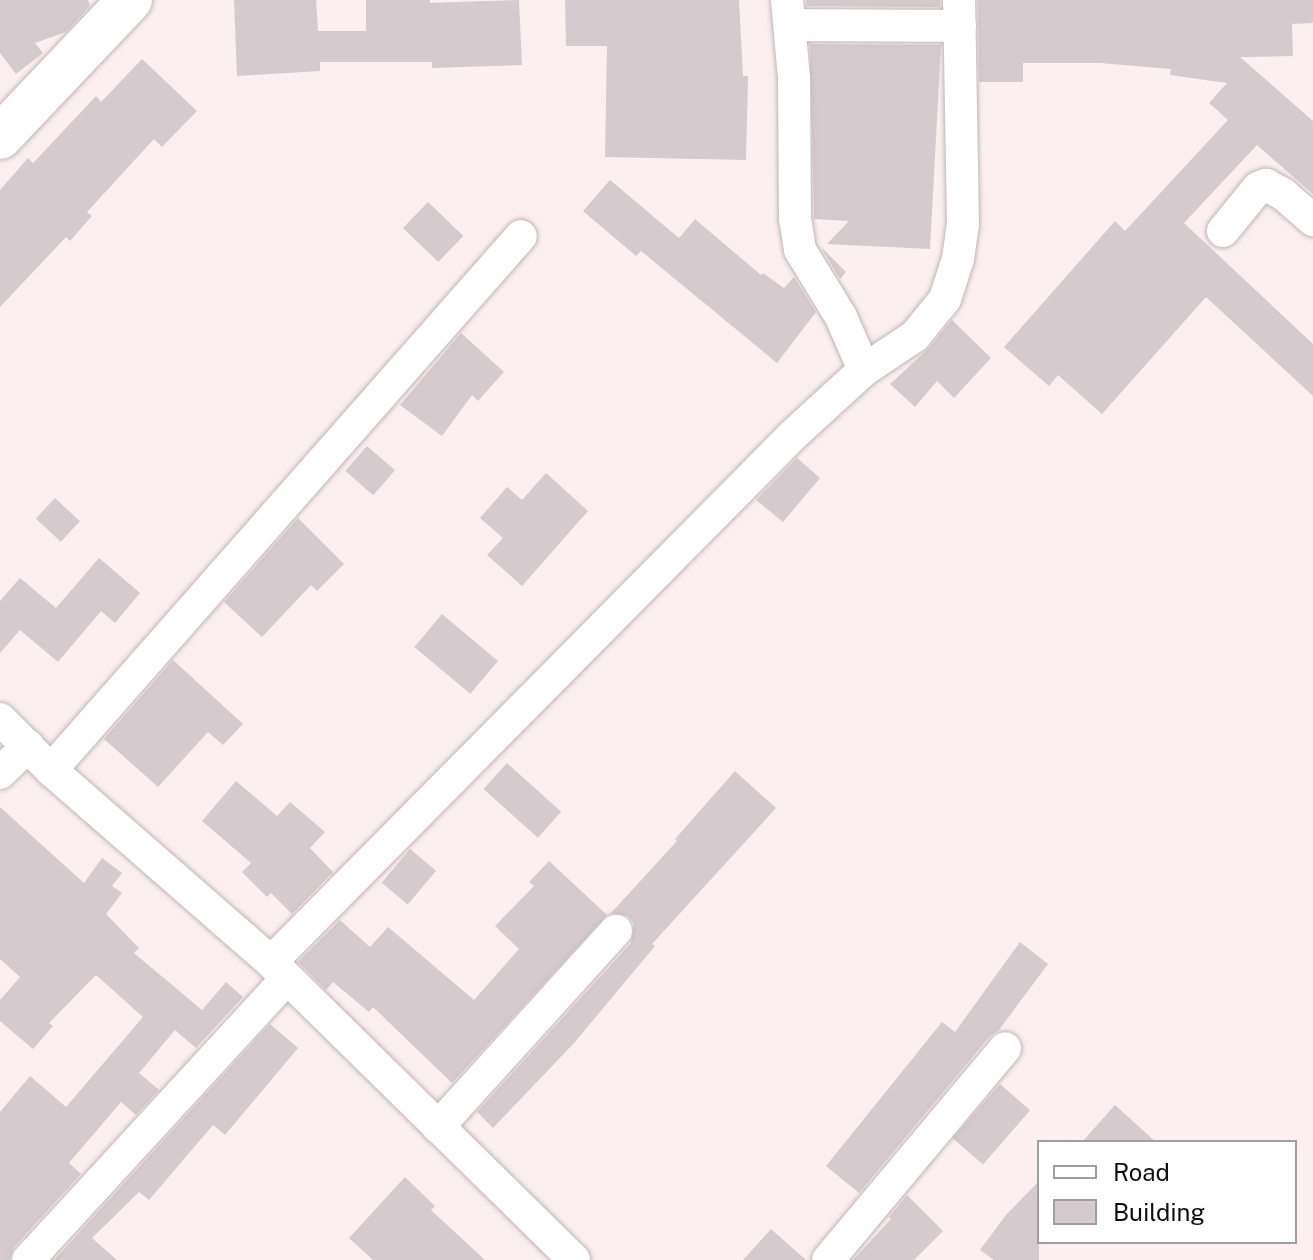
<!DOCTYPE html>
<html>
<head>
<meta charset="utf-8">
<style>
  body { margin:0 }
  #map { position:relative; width:1313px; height:1260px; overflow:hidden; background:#fbefef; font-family:"Public Sans",sans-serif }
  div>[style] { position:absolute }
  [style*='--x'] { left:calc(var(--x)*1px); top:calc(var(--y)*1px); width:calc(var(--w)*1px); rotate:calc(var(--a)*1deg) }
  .building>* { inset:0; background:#d5cacd; transform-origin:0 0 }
  .roads { filter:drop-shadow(0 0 2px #c1b5b5) drop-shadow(0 0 2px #c1b5b5) }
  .street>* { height:32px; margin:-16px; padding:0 16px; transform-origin:16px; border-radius:16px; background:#fff }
  .secondary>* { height:44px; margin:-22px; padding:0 22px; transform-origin:22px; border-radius:22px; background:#fff }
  span { translate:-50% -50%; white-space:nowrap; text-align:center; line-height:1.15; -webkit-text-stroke:7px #fff; paint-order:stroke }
  .legend { position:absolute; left:1037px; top:1140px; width:260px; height:104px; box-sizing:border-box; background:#fff; border:2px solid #a09e9e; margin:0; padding:10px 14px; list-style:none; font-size:24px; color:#110d0d }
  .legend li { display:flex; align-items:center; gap:16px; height:40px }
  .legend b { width:40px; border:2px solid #a09e9e }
</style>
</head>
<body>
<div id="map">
  <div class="building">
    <i style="clip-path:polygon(0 0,88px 0,90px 6px,66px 32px,35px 43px,43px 53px,16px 74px,0 53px)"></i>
    <i style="clip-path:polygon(234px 0,316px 0,318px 31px,366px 31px,366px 0,430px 0,430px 3px,519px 0,522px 65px,432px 68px,432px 62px,320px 62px,320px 71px,237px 76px)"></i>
    <i style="clip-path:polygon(565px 0,739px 0,743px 76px,748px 76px,746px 160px,605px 157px,607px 46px,566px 46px)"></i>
    <i style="clip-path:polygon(806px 0,940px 0,940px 7px,807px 6px)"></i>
    <i style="clip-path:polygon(978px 0,1313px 0,1313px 23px,1292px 24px,1293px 56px,1240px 57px,1313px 121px,1313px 194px,1257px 145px,1184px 223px,1313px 344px,1313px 396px,1206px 297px,1102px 414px,1058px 375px,1049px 386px,1004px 347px,1115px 221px,1125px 231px,1228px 120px,1209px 103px,1227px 83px,1170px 75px,1171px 69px,1100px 63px,1023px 63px,1023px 82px,979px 82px)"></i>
    <i style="clip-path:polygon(810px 44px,941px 45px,930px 249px,827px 244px,849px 221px,814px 219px)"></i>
    <i style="clip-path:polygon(142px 59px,197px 111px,162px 147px,154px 139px,87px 212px,92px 216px,70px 241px,66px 237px,0 307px,0 190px,28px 158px,33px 163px,96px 96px,101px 102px)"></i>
    <i style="clip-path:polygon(610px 180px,679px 238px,695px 219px,761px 275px,763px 273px,784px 288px,794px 277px,816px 312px,777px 363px,641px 251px,636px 256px,583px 211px)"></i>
    <i style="left:428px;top:202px;width:49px;height:36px;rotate:44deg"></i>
    <i style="clip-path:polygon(822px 248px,846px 272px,840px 279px,822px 249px)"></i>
    <i style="clip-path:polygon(952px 320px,991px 358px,954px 398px,937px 381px,915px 407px,890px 384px,929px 348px)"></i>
    <i style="clip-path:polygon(461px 333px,504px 372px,478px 401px,472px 395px,442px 436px,400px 405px)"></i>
    <i style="left:367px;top:446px;width:37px;height:33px;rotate:41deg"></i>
    <i style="clip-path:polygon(797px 458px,820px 478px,783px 522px,756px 500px)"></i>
    <i style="clip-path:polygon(546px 473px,588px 511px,522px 586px,487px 555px,503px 538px,480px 518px,507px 487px,522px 500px)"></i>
    <i style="left:55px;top:498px;width:34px;height:28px;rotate:43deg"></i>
    <i style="clip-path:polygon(298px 518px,344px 564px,317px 591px,311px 585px,262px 637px,224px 602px)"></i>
    <i style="clip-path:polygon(99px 558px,140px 593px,115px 623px,101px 611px,58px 662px,20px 630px,0 653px,0 601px,20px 578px,56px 608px)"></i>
    <i style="left:442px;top:614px;width:73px;height:43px;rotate:40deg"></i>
    <i style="clip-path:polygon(173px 660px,243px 724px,223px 745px,208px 732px,158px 787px,104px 739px)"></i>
    <i style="left:507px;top:763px;width:73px;height:35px;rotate:42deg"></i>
    <i style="clip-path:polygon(735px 771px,776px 808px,652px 944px,655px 946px,574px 1043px,493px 1128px,477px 1112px,631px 943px,634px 924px,628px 916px,611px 913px,677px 841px,675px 839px)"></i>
    <i style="clip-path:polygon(236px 781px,277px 816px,290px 802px,325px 832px,310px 848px,333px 872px,292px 914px,271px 893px,267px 897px,242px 872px,251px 863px,202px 821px)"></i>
    <i style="clip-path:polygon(0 807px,84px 883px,102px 858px,122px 873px,112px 886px,122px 893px,106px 914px,139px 948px,134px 953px,202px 1010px,226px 982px,243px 997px,196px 1048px,175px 1030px,139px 1073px,159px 1090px,136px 1115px,121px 1102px,69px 1163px,81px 1174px,14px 1247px,10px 1260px,0 1260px,0 1112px,30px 1076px,66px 1107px,143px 1017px,96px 975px,49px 1023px,53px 1026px,33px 1049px,0 1021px,0 1000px,20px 977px,0 959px)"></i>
    <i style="left:410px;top:849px;width:34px;height:44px;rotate:40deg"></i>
    <i style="clip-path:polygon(549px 861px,607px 915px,452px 1083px,373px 1007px,369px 1012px,333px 982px,326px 990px,298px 962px,340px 920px,370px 947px,388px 927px,474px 1000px,519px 949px,495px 926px,534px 886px,529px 882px)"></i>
    <i style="clip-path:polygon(1020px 942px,1048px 964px,999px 1030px,990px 1036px,859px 1193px,826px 1166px,942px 1022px,955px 1032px)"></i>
    <i style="clip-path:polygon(270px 1024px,298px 1048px,225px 1135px,213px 1125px,149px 1200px,139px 1192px,92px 1238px,117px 1260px,54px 1260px)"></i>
    <i style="left:1000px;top:1084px;width:40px;height:72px;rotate:41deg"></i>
    <i style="clip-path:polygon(1115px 1105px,1156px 1142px,1082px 1142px)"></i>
    <i style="clip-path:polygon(405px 1177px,435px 1206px,431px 1210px,485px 1260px,373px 1260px,349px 1238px)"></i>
    <i style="clip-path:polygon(1039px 1181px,1039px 1260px,994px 1260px,980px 1250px,1006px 1215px)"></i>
    <i style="clip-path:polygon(907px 1195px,943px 1231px,914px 1260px,853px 1260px,891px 1219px,889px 1217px)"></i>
    <i style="clip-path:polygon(771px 1229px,806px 1260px,743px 1260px)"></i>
  </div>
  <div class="roads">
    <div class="street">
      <i style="--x:787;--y:0;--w:79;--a:84.9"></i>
      <i style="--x:794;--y:79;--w:139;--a:89.6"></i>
      <i style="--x:795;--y:218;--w:32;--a:81"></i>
      <i style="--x:800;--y:250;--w:79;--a:58.5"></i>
      <i style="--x:841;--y:317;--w:58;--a:66.5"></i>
      <i style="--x:790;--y:25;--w:170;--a:0.3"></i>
      <i style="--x:1223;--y:231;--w:55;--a:-50.9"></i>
      <i style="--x:1258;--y:188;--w:9;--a:-21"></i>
      <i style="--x:1266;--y:185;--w:19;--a:28"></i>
      <i style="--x:1283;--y:194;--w:40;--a:41"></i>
      <i style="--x:0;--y:719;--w:72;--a:45"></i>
      <i style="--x:51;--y:770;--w:292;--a:41.1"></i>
      <i style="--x:271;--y:962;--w:425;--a:44.5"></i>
      <i style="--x:51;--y:770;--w:711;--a:-48.65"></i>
      <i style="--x:0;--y:773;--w:39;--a:-44"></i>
      <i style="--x:271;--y:962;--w:742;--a:-45.27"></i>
      <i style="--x:793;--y:435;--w:96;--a:-42.5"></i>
      <i style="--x:864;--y:370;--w:61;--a:-33.7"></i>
      <i style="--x:915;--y:336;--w:48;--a:-51"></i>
      <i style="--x:945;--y:299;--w:42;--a:-72"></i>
      <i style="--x:958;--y:259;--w:34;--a:-82"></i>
      <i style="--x:963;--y:225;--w:225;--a:-91"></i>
      <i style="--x:438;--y:1127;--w:265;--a:-47.8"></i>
      <i style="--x:28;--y:1260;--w:381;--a:-47.4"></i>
      <i style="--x:828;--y:1260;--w:276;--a:-50.1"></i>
    </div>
    <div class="secondary">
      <i style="--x:0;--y:137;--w:189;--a:-46.5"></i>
    </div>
  </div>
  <ul class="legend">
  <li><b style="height:10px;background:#fff"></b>Road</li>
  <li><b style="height:22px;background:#d5cacd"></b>Building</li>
  </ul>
</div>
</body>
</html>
